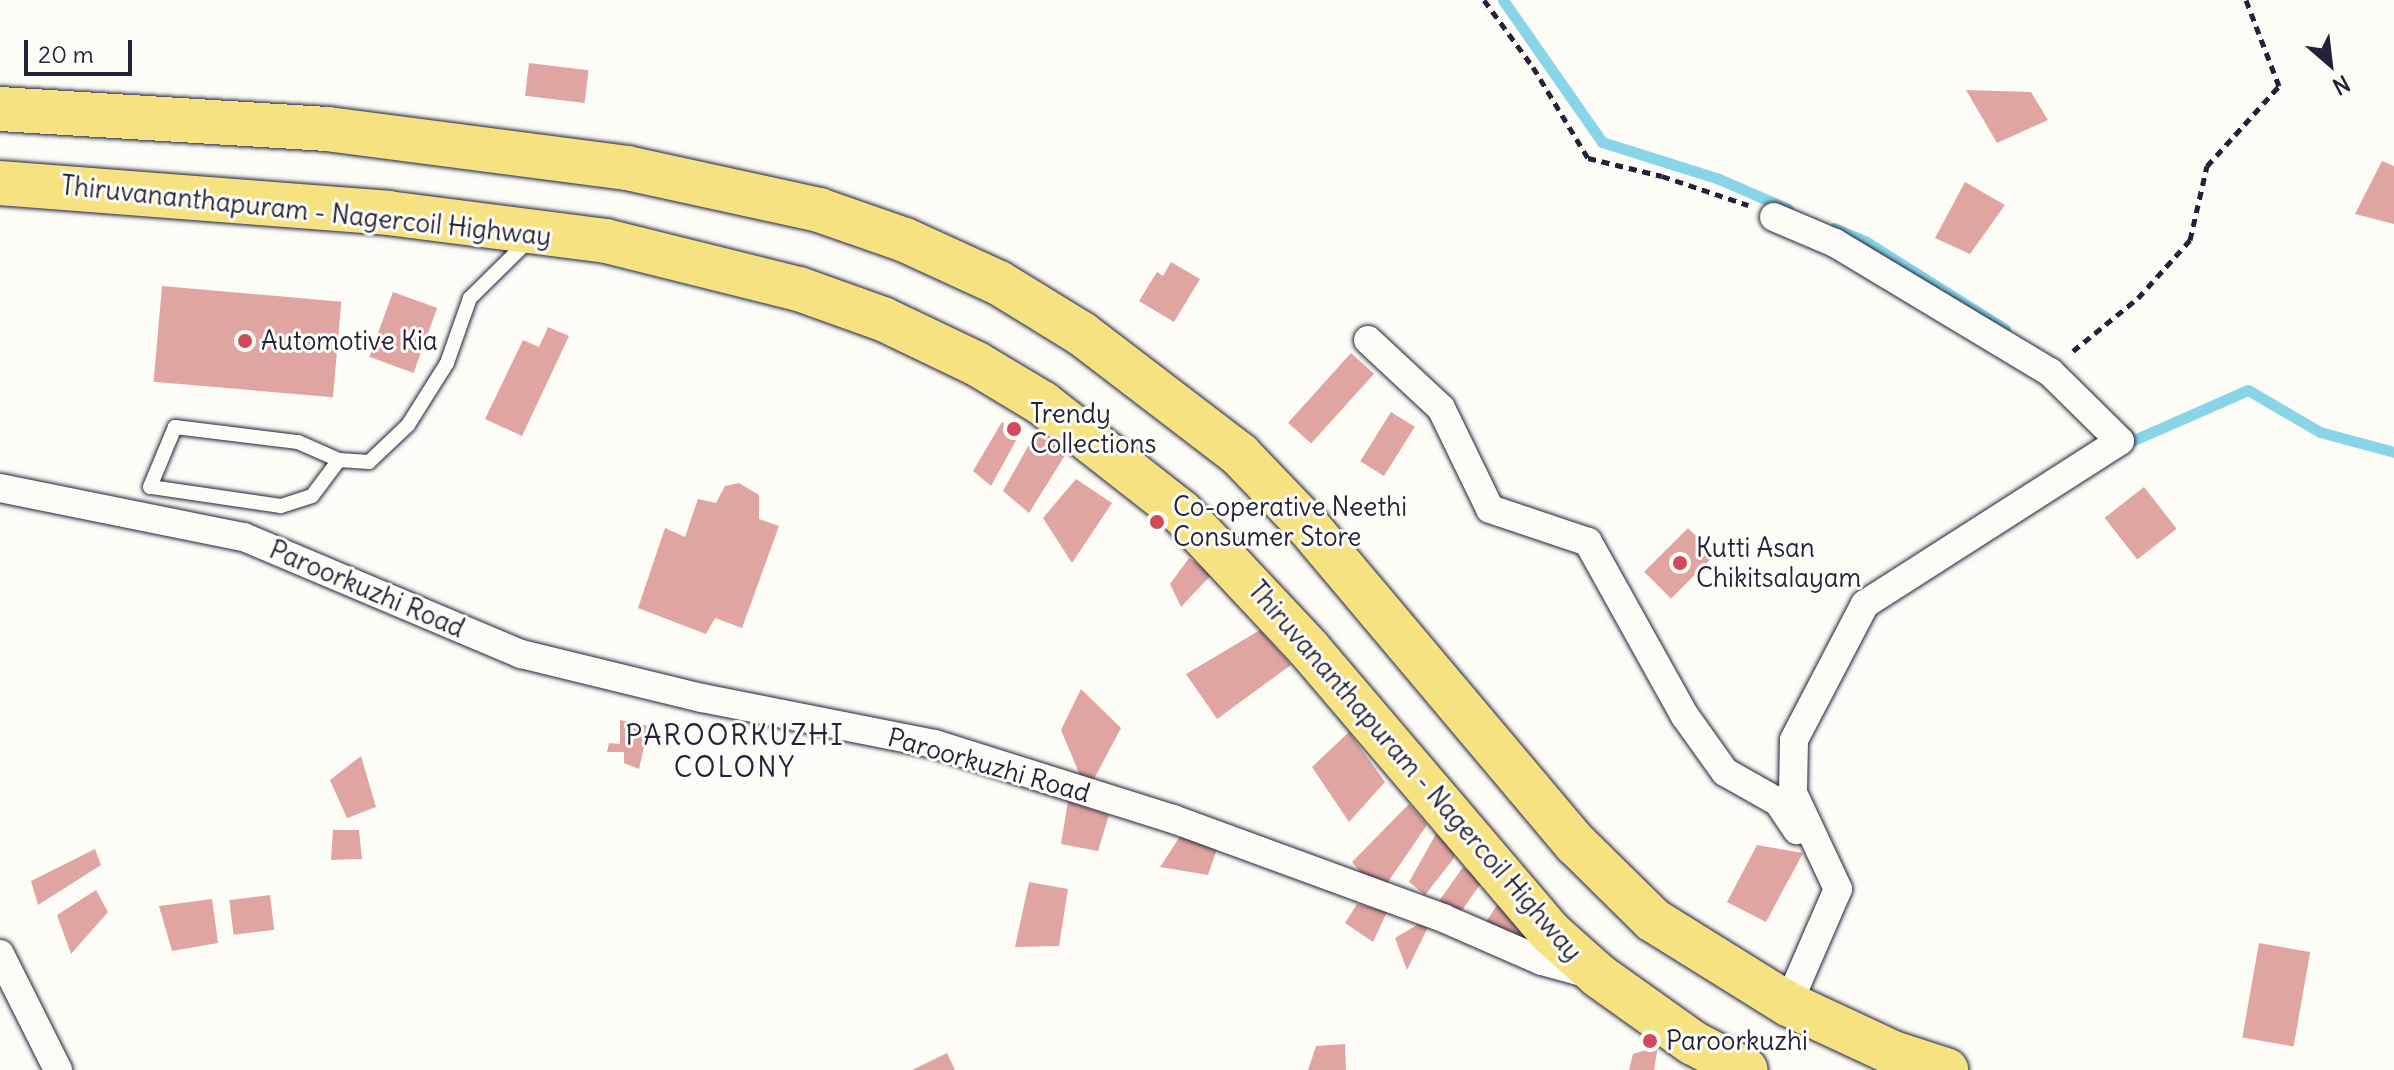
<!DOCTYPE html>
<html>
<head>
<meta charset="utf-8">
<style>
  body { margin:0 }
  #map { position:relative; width:2394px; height:1070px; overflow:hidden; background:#fdfcf7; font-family:Delius,sans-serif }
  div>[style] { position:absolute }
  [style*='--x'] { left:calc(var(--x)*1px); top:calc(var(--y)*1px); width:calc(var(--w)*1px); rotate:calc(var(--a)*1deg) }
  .stream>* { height:11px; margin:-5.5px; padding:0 5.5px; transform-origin:5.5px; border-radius:5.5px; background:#88d5e8 }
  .building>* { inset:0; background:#e0a5a1; transform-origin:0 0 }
  .path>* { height:5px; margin-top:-2.5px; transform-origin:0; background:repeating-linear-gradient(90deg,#22223b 0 8px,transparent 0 14px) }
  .roads { filter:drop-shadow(0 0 2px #22223b) drop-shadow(0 0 2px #22223b) }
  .service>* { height:14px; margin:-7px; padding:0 7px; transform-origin:7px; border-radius:7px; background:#fdfcf7 }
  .minor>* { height:28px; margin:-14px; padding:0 14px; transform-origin:14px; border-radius:14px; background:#fdfcf7 }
  .primary>* { height:44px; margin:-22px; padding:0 22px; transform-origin:22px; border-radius:22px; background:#f7e281 }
  .dots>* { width:22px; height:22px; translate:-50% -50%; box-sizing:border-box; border:4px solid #fdfcf7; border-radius:50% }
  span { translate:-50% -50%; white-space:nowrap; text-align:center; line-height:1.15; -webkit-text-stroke:6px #fdfcf7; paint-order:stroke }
  .street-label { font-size:26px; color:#22223b }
  .poi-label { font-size:26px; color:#22223b }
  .left { translate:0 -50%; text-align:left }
  .neighbourhood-label { font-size:28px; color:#22223b; letter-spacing:2px }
  .north { position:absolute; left:2290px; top:24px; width:80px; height:80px; -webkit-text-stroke:6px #fdfcf7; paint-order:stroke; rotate:152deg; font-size:22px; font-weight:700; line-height:32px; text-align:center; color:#22223b }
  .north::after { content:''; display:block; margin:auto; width:28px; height:36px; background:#22223b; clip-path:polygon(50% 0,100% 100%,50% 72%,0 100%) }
  .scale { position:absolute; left:24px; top:40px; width:108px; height:36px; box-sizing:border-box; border:4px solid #22223b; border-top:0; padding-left:10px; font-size:24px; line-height:28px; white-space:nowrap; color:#22223b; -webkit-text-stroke:6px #fdfcf7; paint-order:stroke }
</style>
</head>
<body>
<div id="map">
  <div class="stream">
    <i style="--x:1503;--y:0;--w:173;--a:55.1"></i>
    <i style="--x:1602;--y:142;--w:123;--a:17.5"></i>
    <i style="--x:1719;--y:179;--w:75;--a:23.5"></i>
    <i style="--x:1834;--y:228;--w:34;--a:23"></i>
    <i style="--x:1865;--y:241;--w:165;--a:32.2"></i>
    <i style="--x:2124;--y:431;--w:13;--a:42"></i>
    <i style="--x:2134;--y:440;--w:124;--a:-23.7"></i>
    <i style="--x:2248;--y:390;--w:83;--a:30.3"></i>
    <i style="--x:2320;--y:432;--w:77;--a:15.1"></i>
  </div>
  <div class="building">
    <i style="left:529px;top:63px;width:60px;height:33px;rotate:7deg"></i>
    <i style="clip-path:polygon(1966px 90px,2031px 92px,2048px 120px,1997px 143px)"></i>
    <i style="clip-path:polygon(2382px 161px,2394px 166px,2394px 224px,2355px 214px)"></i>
    <i style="clip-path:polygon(1965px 182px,2005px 205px,1970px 254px,1935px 238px)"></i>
    <i style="clip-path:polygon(1171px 262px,1200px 279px,1174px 322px,1139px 301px,1157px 272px,1163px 276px)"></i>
    <i style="left:162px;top:286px;width:180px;height:96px;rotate:5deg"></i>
    <i style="left:393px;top:292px;width:47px;height:69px;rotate:20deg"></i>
    <i style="clip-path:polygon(548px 327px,569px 336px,522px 436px,485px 419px,523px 340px,539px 347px)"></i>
    <i style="left:1351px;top:353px;width:31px;height:94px;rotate:42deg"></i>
    <i style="left:1391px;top:412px;width:28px;height:58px;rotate:32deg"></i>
    <i style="clip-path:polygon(1002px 422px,1019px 435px,991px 486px,973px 471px)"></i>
    <i style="clip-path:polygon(1035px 434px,1067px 452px,1029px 513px,1003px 491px)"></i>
    <i style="clip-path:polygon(1076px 479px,1112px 503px,1072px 563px,1043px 518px)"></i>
    <i style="clip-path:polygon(739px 483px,759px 495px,759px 519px,779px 526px,742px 628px,715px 618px,706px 634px,638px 608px,665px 528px,685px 537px,698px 499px,716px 503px,725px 486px)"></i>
    <i style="left:2144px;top:487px;width:53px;height:50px;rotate:52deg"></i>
    <i style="left:1688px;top:528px;width:38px;height:62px;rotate:45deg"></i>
    <i style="clip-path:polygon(1189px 558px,1212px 574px,1181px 607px,1170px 584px)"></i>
    <i style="clip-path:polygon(1260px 630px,1291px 665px,1217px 719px,1186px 674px)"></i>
    <i style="clip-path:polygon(1081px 689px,1121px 728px,1087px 792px,1061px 730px)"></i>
    <i style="clip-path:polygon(620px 720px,649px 726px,639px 769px,624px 763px,624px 752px,607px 752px,609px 743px,620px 744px)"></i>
    <i style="clip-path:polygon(1349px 732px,1385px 782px,1349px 822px,1312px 767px)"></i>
    <i style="clip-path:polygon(361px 756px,376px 807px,347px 818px,330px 780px)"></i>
    <i style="clip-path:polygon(1068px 801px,1109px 815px,1098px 851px,1061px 844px)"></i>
    <i style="clip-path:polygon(1409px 804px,1427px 825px,1379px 895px,1352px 862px)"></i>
    <i style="clip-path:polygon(333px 830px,359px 830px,362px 859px,331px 860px)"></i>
    <i style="clip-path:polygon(1436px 834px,1455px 849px,1454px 858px,1425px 895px,1409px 882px)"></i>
    <i style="clip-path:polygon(1181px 835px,1218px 846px,1208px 875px,1160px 867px)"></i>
    <i style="clip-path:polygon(1757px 845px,1803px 853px,1766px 922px,1727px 902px)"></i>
    <i style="clip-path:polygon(95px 849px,101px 865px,38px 905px,31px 881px)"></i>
    <i style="left:1463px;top:867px;width:24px;height:41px;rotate:35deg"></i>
    <i style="clip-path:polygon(1029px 882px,1068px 889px,1059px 946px,1015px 947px)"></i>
    <i style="clip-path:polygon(96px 890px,108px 912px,71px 954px,57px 915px)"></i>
    <i style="left:270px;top:895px;width:35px;height:41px;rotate:83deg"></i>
    <i style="clip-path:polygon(212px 899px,218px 943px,172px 951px,159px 906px)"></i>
    <i style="clip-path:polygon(1501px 899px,1527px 914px,1520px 936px,1484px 925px)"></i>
    <i style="clip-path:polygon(1357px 904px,1387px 912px,1373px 942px,1345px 923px)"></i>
    <i style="clip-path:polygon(1434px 915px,1407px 970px,1395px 938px)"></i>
    <i style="left:2259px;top:943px;width:52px;height:96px;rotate:10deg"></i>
    <i style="clip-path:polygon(1345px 1044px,1346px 1070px,1308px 1070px,1316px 1046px)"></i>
    <i style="clip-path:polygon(1658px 1046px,1654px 1070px,1629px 1070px,1633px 1054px)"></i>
    <i style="clip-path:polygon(947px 1053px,955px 1070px,912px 1070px)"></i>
  </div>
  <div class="path">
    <i style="--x:1484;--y:0;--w:83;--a:53.8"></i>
    <i style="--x:1533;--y:67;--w:106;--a:58.9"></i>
    <i style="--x:1588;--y:158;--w:76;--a:13.7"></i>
    <i style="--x:1662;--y:176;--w:91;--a:18.6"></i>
    <i style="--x:2073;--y:351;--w:84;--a:-39.2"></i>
    <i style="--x:2138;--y:298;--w:78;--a:-48.1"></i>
    <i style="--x:2190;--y:240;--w:76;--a:-77.1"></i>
    <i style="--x:2207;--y:166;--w:108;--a:-48"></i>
    <i style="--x:2279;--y:86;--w:92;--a:-111"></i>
  </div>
  <div class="roads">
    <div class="service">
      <i style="--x:339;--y:460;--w:45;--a:126.9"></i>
      <i style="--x:312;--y:496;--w:33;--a:162"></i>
      <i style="--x:281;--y:506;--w:132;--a:-171.7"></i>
      <i style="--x:150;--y:487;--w:65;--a:-67.4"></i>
      <i style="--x:175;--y:427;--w:124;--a:7"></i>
      <i style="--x:298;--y:442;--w:45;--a:23.7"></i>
      <i style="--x:339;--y:460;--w:30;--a:4"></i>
      <i style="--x:369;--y:462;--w:54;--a:-43.5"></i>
      <i style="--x:408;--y:425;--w:73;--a:-57.8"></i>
      <i style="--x:447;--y:363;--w:69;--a:-70.5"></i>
      <i style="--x:470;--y:298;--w:86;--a:-44.5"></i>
    </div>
    <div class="minor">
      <i style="--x:1774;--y:217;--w:66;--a:23.1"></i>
      <i style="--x:1835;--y:243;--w:251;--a:31"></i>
      <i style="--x:2050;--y:372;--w:98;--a:44.6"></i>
      <i style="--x:2120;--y:441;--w:303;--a:147.4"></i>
      <i style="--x:1865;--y:604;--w:153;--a:117.6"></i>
      <i style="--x:1794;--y:740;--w:53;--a:91.1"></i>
      <i style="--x:1793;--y:793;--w:106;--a:64.9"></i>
      <i style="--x:1838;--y:889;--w:125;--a:113.5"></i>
      <i style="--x:1368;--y:340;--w:100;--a:43"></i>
      <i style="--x:1441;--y:408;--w:112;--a:64.1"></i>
      <i style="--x:1490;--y:509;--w:103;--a:18.6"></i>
      <i style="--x:1588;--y:542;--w:199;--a:60.9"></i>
      <i style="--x:1685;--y:716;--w:69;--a:54.5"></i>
      <i style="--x:1725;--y:772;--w:61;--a:29.5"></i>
      <i style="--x:1778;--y:802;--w:34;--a:56"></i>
      <i style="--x:0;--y:488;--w:249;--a:11.4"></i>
      <i style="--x:244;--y:537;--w:301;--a:22.9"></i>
      <i style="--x:521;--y:654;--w:186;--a:13.7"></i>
      <i style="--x:702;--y:698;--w:237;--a:11.2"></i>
      <i style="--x:935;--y:744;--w:250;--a:17.5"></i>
      <i style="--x:1173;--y:819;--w:288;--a:20.1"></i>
      <i style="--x:1443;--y:918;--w:108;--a:23.5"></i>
      <i style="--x:1542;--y:961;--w:49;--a:15.5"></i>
      <i style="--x:0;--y:954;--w:130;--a:63.4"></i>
    </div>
    <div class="primary">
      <i style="--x:0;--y:109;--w:328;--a:3.5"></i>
      <i style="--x:327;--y:129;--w:303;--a:7.4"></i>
      <i style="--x:627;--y:168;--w:197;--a:12.3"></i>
      <i style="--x:819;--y:210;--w:91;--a:19.2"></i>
      <i style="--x:905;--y:240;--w:103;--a:24.6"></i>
      <i style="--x:999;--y:283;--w:97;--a:31.6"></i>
      <i style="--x:1082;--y:334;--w:199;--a:37.4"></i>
      <i style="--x:1240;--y:455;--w:97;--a:46.3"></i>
      <i style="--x:1307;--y:525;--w:417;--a:49.9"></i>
      <i style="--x:1576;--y:844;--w:108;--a:44.6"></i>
      <i style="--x:1653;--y:920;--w:159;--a:31.9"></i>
      <i style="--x:1788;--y:1004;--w:116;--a:25"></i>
      <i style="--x:1893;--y:1053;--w:56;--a:17.8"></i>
      <i style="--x:0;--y:183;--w:389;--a:4.4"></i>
      <i style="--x:388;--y:213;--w:220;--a:7.3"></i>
      <i style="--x:606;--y:241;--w:199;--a:14"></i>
      <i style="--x:799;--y:289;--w:89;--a:19.7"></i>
      <i style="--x:883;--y:319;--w:104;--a:25.6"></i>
      <i style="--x:977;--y:364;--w:76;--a:31"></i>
      <i style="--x:1042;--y:403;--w:177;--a:38.1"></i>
      <i style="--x:1181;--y:512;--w:187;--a:46.9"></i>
      <i style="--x:1309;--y:649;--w:373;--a:49.6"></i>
      <i style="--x:1551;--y:933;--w:64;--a:41.9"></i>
      <i style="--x:1599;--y:976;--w:115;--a:35.5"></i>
      <i style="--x:1693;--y:1043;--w:59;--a:27"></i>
    </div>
  </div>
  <div class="dots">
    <i style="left:245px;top:341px;background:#d1495b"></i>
    <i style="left:1014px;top:429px;background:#d1495b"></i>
    <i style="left:1157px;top:522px;background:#d1495b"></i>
    <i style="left:1680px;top:563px;background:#d1495b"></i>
    <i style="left:1650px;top:1041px;background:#d1495b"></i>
  </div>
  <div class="street-label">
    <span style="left:306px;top:211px;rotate:6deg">Thiruvananthapuram - Nagercoil Highway</span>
    <span style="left:367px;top:589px;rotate:23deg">Paroorkuzhi Road</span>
    <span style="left:989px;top:765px;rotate:16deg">Paroorkuzhi Road</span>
    <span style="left:1415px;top:771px;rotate:49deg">Thiruvananthapuram - Nagercoil Highway</span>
  </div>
  <div class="poi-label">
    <span class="left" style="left:261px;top:341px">Automotive Kia</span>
    <span class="left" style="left:1030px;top:429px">Trendy<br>Collections</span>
    <span class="left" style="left:1173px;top:522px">Co-operative Neethi<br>Consumer Store</span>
    <span class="left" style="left:1696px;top:563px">Kutti Asan<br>Chikitsalayam</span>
    <span class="left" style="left:1666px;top:1041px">Paroorkuzhi</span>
  </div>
  <div class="neighbourhood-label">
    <span style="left:735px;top:751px">PAROORKUZHI<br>COLONY</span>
  </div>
  <div class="north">N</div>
  <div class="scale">20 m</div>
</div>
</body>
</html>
